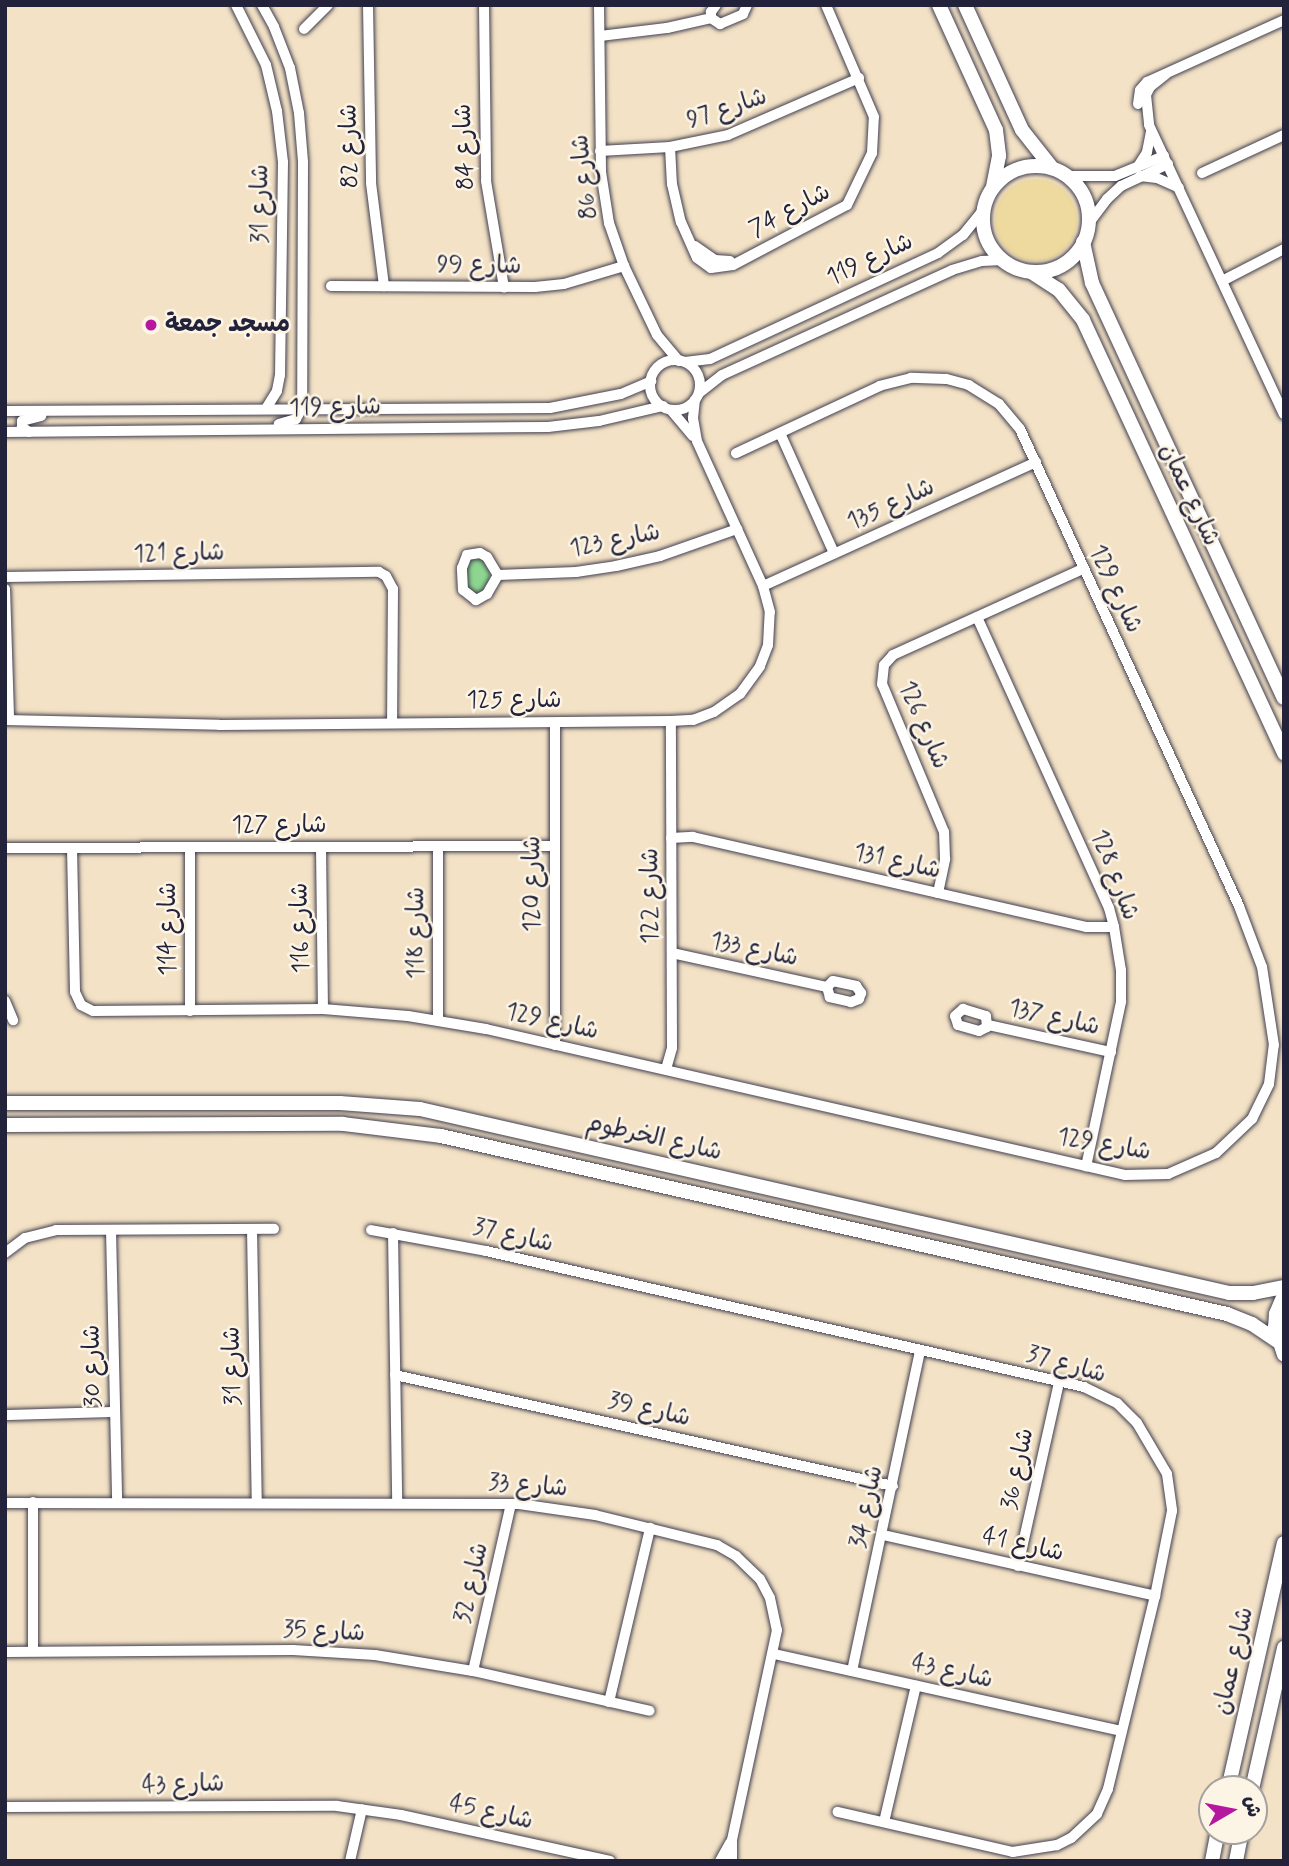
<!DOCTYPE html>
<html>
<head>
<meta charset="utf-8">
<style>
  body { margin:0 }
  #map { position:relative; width:1289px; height:1866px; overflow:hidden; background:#f3e2c5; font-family:Mynerve,"Playpen Sans Arabic",sans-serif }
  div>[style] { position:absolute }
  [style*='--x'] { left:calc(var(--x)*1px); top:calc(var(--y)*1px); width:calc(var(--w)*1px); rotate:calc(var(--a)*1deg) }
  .green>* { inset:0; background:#8ed690 }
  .sand>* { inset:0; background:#eeda9e }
  .round { border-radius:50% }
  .roads { filter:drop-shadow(0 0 2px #413f50) drop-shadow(0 0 2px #413f50) }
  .minor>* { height:10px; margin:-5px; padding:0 5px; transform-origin:5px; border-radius:5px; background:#fff }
  .minor>.ring { margin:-5px; padding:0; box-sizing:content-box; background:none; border:10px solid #fff; border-radius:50% }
  .major>* { height:14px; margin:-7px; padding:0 7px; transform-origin:7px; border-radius:7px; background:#fff }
  .major>.ring { margin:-7px; padding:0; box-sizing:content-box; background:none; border:14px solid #fff; border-radius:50% }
  .dots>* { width:19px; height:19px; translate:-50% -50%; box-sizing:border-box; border:4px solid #fcf5e5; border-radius:50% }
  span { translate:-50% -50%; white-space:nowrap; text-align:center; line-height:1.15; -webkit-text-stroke:5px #fcf5e5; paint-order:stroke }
  .street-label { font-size:24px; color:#22223b }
  .poi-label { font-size:24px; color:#22223b; font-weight:700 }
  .left { translate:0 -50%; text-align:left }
  .frame { position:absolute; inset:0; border:7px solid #22223b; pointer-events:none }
  .north { position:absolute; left:1198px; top:1775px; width:70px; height:70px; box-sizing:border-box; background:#fcf5e5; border:2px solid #a5a1a1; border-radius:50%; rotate:80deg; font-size:19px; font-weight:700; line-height:28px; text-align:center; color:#22223b }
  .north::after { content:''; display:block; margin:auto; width:24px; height:32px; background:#b5179e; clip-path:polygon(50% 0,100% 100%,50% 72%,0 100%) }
</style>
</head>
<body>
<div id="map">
  <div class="green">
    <i style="clip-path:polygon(480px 556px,490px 566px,489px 586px,478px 596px,467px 592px,466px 565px,472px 557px)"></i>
  </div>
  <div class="sand">
    <i class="round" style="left:995px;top:179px;width:82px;height:82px"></i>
  </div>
  <div class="roads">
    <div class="minor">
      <i style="--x:236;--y:5;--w:67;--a:63.4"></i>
      <i style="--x:266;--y:65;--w:47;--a:76.6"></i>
      <i style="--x:277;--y:111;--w:51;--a:83.3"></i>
      <i style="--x:283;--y:162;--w:213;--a:90.8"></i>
      <i style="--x:280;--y:375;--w:16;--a:101"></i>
      <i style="--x:277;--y:391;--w:19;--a:122"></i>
      <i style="--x:262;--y:5;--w:25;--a:61"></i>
      <i style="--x:274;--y:27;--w:44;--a:68.7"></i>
      <i style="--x:290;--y:68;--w:46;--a:78.7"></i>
      <i style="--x:299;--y:113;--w:49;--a:85.3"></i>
      <i style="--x:303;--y:162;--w:246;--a:90.2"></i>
      <i style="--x:302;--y:408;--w:13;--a:119"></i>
      <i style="--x:296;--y:419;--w:18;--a:164"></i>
      <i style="--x:368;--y:5;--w:178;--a:89"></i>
      <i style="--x:371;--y:183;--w:104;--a:82.8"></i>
      <i style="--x:484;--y:5;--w:176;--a:89.3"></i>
      <i style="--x:486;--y:181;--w:108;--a:80.4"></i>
      <i style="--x:599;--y:5;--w:167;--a:89.3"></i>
      <i style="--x:601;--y:172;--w:52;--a:81.1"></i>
      <i style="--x:609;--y:223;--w:46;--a:70.8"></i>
      <i style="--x:624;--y:266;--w:76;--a:64.4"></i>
      <i style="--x:657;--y:335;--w:34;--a:50"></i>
      <i style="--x:716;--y:5;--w:9;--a:126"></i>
      <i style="--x:711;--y:12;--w:6;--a:90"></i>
      <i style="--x:711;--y:18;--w:11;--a:34"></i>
      <i style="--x:720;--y:24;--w:25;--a:-23"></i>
      <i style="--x:743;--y:14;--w:10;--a:-66"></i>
      <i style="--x:304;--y:29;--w:34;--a:-45"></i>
      <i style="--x:600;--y:36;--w:67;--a:-6.8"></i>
      <i style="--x:667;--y:28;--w:45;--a:-12.8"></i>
      <i style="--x:1166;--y:74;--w:21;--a:141"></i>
      <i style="--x:1150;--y:87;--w:9;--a:117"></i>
      <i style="--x:1146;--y:95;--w:30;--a:84"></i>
      <i style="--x:1149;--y:125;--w:319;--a:65"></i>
      <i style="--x:1138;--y:104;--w:14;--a:-82"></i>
      <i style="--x:1140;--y:90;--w:11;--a:-49"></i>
      <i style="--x:1147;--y:82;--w:150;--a:-24.3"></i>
      <i style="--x:670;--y:147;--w:37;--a:87"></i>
      <i style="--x:672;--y:184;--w:39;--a:77"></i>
      <i style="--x:681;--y:222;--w:39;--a:66"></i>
      <i style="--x:697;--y:258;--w:17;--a:36"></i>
      <i style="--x:711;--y:268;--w:22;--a:-8"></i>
      <i style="--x:733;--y:265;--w:129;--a:-27.8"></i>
      <i style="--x:847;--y:205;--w:58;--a:-64.3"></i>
      <i style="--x:872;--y:153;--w:36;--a:-87"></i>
      <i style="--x:874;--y:117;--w:122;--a:-113.2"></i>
      <i style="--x:600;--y:151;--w:70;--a:-3.3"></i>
      <i style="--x:670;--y:147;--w:59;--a:-11.7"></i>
      <i style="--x:728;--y:135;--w:143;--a:-23.5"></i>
      <i style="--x:1139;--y:165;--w:15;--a:-58"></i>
      <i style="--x:1147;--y:152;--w:20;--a:-79"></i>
      <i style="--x:1202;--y:173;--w:90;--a:-24.9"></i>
      <i style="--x:1068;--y:176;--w:47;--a:0"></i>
      <i style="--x:1115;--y:176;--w:53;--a:-22.2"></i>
      <i style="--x:1140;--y:176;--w:17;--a:7"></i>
      <i style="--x:1157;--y:178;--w:24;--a:24"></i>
      <i style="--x:1089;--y:223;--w:30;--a:-53"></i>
      <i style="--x:1107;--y:199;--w:19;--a:-43"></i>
      <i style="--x:1121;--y:186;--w:52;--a:-25.1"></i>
      <i style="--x:695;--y:246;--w:24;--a:35"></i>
      <i style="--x:715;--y:260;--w:15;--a:4"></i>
      <i style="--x:1222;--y:281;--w:70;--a:-27.3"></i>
      <i style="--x:331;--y:286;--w:204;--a:0.3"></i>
      <i style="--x:535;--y:287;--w:29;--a:-6"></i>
      <i style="--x:564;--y:284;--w:63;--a:-16.7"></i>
      <i class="ring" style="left:650px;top:360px;width:40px;height:40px"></i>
      <i style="--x:685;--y:362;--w:25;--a:-7"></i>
      <i style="--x:710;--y:359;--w:251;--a:-24.9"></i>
      <i style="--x:938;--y:253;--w:31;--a:-36"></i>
      <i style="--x:963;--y:235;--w:32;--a:-51"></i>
      <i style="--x:699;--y:393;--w:29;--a:-38"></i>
      <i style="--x:722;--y:375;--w:253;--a:-24.5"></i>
      <i style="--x:952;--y:270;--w:31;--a:-17"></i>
      <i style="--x:982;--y:261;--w:20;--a:-3"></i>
      <i style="--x:671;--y:410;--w:34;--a:50"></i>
      <i style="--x:5;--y:411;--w:545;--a:-0.32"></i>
      <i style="--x:550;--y:408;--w:72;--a:-11.2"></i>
      <i style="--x:621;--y:394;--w:33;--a:-23"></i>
      <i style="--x:5;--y:432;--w:543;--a:-0.53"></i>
      <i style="--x:548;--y:427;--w:51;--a:-6.7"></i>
      <i style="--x:599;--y:421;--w:66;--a:-13.2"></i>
      <i style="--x:29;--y:432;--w:9;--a:-144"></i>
      <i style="--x:22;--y:427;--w:6;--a:-90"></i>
      <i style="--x:22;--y:421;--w:20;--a:-15"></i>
      <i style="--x:780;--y:433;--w:132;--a:65.8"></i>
      <i style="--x:480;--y:553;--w:8;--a:30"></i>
      <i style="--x:487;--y:557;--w:21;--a:59"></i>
      <i style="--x:498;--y:575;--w:22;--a:120"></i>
      <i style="--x:487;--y:594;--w:13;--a:151"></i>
      <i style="--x:476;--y:600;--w:16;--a:-142"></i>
      <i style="--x:463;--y:590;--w:22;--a:-93"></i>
      <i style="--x:462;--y:568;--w:14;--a:-69"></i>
      <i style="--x:467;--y:555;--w:13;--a:-9"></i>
      <i style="--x:498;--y:575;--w:78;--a:-2.2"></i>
      <i style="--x:576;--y:572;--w:40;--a:-8.5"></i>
      <i style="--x:616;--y:566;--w:45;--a:-12.8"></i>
      <i style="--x:660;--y:556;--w:82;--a:-19.3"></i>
      <i style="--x:5;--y:577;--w:374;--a:-0.8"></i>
      <i style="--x:379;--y:572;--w:8;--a:30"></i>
      <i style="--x:386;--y:576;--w:15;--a:62"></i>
      <i style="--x:393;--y:589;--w:134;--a:90.4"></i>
      <i style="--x:763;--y:586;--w:300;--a:-24.4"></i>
      <i style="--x:5;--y:589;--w:130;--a:88.2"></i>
      <i style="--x:977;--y:617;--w:320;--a:65.6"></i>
      <i style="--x:1109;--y:908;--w:20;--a:75"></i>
      <i style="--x:1114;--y:927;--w:44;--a:80.8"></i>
      <i style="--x:1121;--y:970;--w:32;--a:90"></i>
      <i style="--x:1121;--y:1002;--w:168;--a:102"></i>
      <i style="--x:5;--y:720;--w:214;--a:1.3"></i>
      <i style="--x:219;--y:725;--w:452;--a:-0.5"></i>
      <i style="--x:671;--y:721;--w:22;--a:-3"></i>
      <i style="--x:693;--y:720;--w:22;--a:-21"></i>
      <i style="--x:714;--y:712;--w:32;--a:-35"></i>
      <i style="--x:740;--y:694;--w:34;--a:-54"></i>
      <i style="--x:760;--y:666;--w:22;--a:-69"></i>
      <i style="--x:768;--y:645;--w:33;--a:-87"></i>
      <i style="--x:770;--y:612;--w:27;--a:-105"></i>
      <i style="--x:763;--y:586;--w:159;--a:-114.5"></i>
      <i style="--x:697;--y:441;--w:23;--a:-100"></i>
      <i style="--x:693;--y:418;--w:18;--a:-84"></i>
      <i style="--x:555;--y:723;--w:322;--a:90"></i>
      <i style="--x:671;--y:838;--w:22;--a:-3"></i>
      <i style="--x:693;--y:837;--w:403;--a:12.9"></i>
      <i style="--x:1086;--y:927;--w:28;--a:0"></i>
      <i style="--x:438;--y:846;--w:174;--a:90"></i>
      <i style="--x:321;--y:847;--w:162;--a:89.3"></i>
      <i style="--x:5;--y:848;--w:549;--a:-0.21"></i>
      <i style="--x:72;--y:848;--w:144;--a:88.8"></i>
      <i style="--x:75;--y:992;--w:14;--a:65"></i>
      <i style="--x:81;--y:1005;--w:13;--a:27"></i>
      <i style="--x:93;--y:1011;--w:230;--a:-0.5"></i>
      <i style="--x:323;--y:1009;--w:85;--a:4.7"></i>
      <i style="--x:408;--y:1016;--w:79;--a:9.5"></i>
      <i style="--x:486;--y:1029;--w:655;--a:12.87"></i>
      <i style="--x:1125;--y:1175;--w:43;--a:-1.3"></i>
      <i style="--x:1168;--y:1174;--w:52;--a:-23.6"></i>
      <i style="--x:1216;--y:1153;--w:50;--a:-43.4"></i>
      <i style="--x:1252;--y:1119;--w:39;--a:-64"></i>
      <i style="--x:1269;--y:1084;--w:39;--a:-83"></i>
      <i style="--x:1274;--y:1045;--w:79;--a:-98.7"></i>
      <i style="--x:1262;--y:967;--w:65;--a:-110.7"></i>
      <i style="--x:1239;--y:906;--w:525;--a:-114.66"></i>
      <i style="--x:1020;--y:429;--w:33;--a:-130"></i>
      <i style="--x:999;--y:404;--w:36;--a:-148"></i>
      <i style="--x:969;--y:385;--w:24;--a:-165"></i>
      <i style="--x:946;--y:379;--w:35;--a:-178"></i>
      <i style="--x:911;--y:378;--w:32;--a:166"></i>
      <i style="--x:880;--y:386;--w:159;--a:155"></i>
      <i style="--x:190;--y:848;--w:163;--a:90"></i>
      <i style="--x:938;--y:893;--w:35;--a:-78"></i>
      <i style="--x:945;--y:859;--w:27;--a:-92"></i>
      <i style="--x:944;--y:832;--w:160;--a:-112.7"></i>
      <i style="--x:882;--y:684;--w:19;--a:-84"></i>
      <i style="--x:884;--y:665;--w:13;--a:-48"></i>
      <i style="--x:893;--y:655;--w:209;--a:-24.4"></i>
      <i style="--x:672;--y:953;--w:159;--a:12.4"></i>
      <i style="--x:833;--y:981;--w:24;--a:12"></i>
      <i style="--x:856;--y:986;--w:9;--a:54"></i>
      <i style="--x:861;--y:993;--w:6;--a:108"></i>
      <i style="--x:859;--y:999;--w:9;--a:159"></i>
      <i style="--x:851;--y:1002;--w:22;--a:-167"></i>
      <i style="--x:830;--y:997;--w:10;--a:-107"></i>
      <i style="--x:827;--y:987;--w:8;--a:-45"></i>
      <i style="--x:5;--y:1001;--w:21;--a:67"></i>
      <i style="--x:963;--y:1009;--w:24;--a:17"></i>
      <i style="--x:986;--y:1016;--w:11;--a:85"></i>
      <i style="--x:987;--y:1027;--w:9;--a:153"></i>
      <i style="--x:979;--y:1031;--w:22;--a:-164"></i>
      <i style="--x:958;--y:1025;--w:9;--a:-108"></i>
      <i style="--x:955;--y:1016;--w:11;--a:-41"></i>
      <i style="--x:988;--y:1025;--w:126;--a:12.4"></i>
      <i style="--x:666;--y:1069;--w:22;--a:-74"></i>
      <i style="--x:672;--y:1048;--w:327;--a:-90.2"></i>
      <i style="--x:252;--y:1229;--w:273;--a:89"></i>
      <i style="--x:111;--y:1230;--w:271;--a:88.7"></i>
      <i style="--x:371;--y:1230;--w:117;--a:10.3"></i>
      <i style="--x:486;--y:1251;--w:613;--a:12.81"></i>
      <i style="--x:1084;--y:1387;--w:37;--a:26"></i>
      <i style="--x:1117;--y:1403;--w:28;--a:45"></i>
      <i style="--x:1137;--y:1423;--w:59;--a:59.5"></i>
      <i style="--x:1167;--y:1474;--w:37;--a:82"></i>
      <i style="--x:1172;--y:1511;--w:87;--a:101.3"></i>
      <i style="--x:1155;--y:1596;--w:199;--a:103.7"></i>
      <i style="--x:1108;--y:1789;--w:27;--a:114"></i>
      <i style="--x:1097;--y:1814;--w:35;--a:137"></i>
      <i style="--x:1071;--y:1838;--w:16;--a:153"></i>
      <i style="--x:1057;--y:1845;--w:45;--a:171"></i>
      <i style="--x:1013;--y:1852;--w:180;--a:-167.1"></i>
      <i style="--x:393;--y:1233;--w:269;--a:89.1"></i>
      <i style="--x:5;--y:1253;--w:25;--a:-37"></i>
      <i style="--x:25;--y:1238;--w:32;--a:-14"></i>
      <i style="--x:56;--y:1230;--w:218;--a:-0.3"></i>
      <i style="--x:395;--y:1375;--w:510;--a:12.57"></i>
      <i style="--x:5;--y:1415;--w:110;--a:-1.6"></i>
      <i style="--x:5;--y:1503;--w:514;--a:0.11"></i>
      <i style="--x:519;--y:1504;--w:77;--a:8.2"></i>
      <i style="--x:595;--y:1515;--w:126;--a:13.8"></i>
      <i style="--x:717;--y:1545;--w:22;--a:30"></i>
      <i style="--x:736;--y:1556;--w:33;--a:44"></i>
      <i style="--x:760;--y:1579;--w:21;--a:62"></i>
      <i style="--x:770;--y:1598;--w:33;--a:78"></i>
      <i style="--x:777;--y:1630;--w:215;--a:102.1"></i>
      <i style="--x:732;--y:1840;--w:21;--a:90"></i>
      <i style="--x:883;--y:1535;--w:279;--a:12.6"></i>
      <i style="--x:1018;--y:1566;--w:189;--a:-77.4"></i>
      <i style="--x:33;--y:1651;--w:149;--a:-90"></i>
      <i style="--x:5;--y:1652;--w:288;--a:-0.4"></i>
      <i style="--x:293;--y:1650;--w:82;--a:3.5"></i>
      <i style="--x:375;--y:1655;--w:99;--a:9.3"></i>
      <i style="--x:473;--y:1671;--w:181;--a:12.7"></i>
      <i style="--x:774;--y:1654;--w:356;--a:12.5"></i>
      <i style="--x:473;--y:1671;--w:171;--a:-77.2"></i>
      <i style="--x:852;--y:1671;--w:327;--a:-78"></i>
      <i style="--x:609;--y:1702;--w:179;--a:-76.7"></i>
      <i style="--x:5;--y:1807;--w:332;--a:-0.2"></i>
      <i style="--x:337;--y:1806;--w:65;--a:8"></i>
      <i style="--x:401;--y:1815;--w:214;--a:12.4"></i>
      <i style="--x:884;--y:1822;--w:140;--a:-76.8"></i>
      <i style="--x:350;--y:1861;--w:53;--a:-77"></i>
      <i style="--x:720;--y:1861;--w:21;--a:-61"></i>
    </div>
    <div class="major">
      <i style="--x:939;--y:5;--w:137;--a:65.5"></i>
      <i style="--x:996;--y:130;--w:26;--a:83"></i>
      <i style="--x:999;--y:156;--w:31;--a:101"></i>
      <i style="--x:965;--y:5;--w:137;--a:65.5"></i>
      <i style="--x:1022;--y:130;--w:48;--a:51.7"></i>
      <i class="ring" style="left:983px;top:166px;width:92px;height:92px"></i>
      <i style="--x:1083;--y:242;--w:42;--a:77.6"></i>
      <i style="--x:1092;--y:283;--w:457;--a:65.2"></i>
      <i style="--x:1031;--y:272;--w:33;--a:33"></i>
      <i style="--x:1059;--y:290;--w:38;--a:51"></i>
      <i style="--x:1083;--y:320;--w:478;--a:65.1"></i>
      <i style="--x:5;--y:1103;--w:335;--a:0"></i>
      <i style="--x:340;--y:1103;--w:80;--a:4.3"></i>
      <i style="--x:420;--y:1109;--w:830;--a:12.81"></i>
      <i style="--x:1229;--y:1293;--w:24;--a:0"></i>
      <i style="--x:1253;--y:1293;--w:32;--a:-11"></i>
      <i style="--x:5;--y:1125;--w:338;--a:-0.2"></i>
      <i style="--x:343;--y:1124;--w:99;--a:7"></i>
      <i style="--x:441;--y:1136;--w:806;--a:12.76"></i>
      <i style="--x:1227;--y:1314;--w:27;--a:22"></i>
      <i style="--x:1252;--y:1324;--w:30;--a:34"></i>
      <i style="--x:1284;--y:1295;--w:21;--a:113"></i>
      <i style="--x:1276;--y:1314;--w:13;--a:94"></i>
      <i style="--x:1275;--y:1327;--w:29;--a:72"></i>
      <i style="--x:1228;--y:1789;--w:252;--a:-77.2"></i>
      <i style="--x:1252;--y:1789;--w:145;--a:-77.2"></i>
      <i style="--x:1212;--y:1861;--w:31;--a:-79"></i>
      <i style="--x:1236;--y:1861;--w:31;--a:-79"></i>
    </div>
  </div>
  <div class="dots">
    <i style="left:151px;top:325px;background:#b5179e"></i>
  </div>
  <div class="street-label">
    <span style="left:727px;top:109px;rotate:-18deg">شارع 97</span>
    <span style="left:350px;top:146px;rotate:-91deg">شارع 82</span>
    <span style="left:465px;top:147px;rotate:-92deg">شارع 84</span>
    <span style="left:585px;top:177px;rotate:-96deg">شارع 86</span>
    <span style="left:261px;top:204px;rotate:-90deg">شارع 31</span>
    <span style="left:790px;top:211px;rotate:-28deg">شارع 74</span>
    <span style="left:870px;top:260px;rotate:-25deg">شارع 119</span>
    <span style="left:479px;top:266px;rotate:1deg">شارع 99</span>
    <span style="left:335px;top:408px;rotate:-1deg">شارع 119</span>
    <span style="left:1189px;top:495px;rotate:65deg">شارع عمان</span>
    <span style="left:891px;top:505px;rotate:-24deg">شارع 135</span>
    <span style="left:615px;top:541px;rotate:-11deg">شارع 123</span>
    <span style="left:179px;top:554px;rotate:-1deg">شارع 121</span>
    <span style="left:1115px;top:589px;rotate:65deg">شارع 129</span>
    <span style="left:514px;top:701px">شارع 125</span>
    <span style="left:923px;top:725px;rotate:67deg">شارع 126</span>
    <span style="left:279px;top:826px">شارع 127</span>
    <span style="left:897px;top:862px;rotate:13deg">شارع 131</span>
    <span style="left:1114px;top:875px;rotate:69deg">شارع 128</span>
    <span style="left:533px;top:884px;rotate:-90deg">شارع 120</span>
    <span style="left:651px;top:896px;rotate:-90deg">شارع 122</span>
    <span style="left:301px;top:928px;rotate:-91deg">شارع 116</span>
    <span style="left:169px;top:929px;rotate:-90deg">شارع 114</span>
    <span style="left:417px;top:933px;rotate:-90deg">شارع 118</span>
    <span style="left:754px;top:950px;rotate:12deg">شارع 133</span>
    <span style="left:1054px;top:1018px;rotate:13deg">شارع 137</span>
    <span style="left:552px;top:1022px;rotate:13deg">شارع 129</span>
    <span style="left:654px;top:1138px;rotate:13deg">شارع الخرطوم</span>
    <span style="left:1104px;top:1145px;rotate:10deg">شارع 129</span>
    <span style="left:513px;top:1236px;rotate:13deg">شارع 37</span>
    <span style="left:1066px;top:1365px;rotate:16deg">شارع 37</span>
    <span style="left:93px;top:1366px;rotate:-91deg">شارع 30</span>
    <span style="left:233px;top:1366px;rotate:-91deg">شارع 31</span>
    <span style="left:649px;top:1410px;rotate:13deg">شارع 39</span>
    <span style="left:1018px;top:1469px;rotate:-78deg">شارع 36</span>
    <span style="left:528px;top:1486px;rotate:5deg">شارع 33</span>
    <span style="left:867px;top:1507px;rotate:-78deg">شارع 34</span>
    <span style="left:1023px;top:1545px;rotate:13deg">شارع 41</span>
    <span style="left:472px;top:1583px;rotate:-77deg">شارع 32</span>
    <span style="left:324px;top:1632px;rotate:3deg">شارع 35</span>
    <span style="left:1234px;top:1661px;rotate:-77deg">شارع عمان</span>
    <span style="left:952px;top:1672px;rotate:13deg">شارع 43</span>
    <span style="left:183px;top:1785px;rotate:-1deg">شارع 43</span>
    <span style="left:491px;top:1813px;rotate:13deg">شارع 45</span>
  </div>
  <div class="poi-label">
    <span class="left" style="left:165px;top:325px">مسجد جمعة</span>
  </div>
  <div class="frame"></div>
  <div class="north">ش</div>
</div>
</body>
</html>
